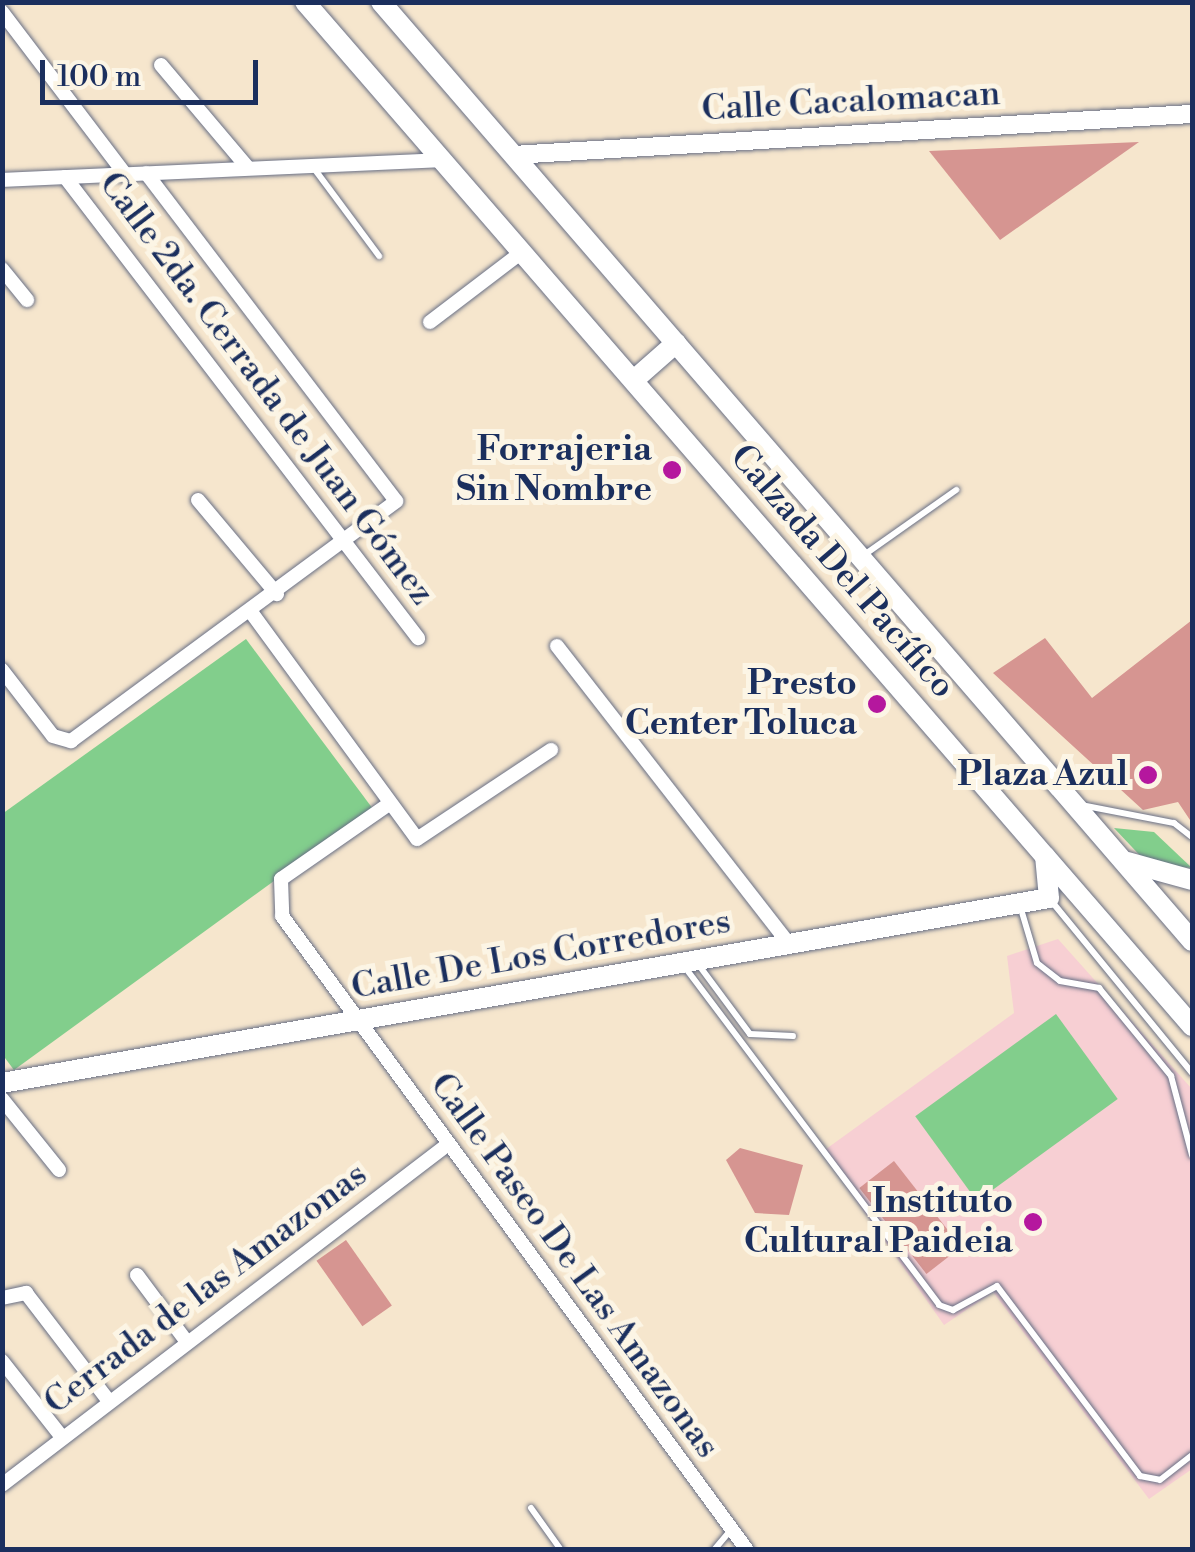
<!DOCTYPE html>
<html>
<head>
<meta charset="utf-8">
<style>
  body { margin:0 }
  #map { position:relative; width:1195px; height:1552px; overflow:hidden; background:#f6e6cd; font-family:"Libre Bodoni",serif }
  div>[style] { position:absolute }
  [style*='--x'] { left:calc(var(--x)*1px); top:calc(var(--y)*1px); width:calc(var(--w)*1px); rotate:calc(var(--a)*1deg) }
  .built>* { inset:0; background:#f7cfd3 }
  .green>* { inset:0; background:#82ce8c; transform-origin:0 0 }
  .building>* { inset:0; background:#d69591; transform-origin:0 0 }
  .roads { filter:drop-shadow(0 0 2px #686f85) drop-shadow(0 0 2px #686f85) }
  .service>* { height:6px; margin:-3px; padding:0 3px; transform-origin:3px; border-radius:3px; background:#fff }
  .minor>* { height:14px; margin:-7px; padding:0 7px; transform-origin:7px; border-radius:7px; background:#fff }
  .tertiary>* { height:18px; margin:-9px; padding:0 9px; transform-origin:9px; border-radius:9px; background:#fff }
  .secondary>* { height:20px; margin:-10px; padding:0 10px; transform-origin:10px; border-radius:10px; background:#fff }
  .primary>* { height:20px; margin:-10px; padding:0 10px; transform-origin:10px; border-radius:10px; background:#fff }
  .dots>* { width:28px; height:28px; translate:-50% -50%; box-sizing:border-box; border:5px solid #fcf5e5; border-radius:50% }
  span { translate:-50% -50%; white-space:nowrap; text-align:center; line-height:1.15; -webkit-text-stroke:10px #fcf5e5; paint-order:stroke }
  .street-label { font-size:35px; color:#1b2f5e }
  .poi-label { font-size:35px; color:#1b2f5e; font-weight:700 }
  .right { translate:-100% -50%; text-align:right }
  .frame { position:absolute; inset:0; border:5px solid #1b2f5e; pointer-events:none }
  .scale { position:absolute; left:40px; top:60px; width:218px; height:45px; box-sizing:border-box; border:5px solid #1b2f5e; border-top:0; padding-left:12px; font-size:30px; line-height:35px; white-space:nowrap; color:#1b2f5e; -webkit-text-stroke:8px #fcf5e5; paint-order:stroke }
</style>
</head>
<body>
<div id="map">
  <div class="built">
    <i style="clip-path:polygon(1058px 939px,1192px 1089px,1192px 1469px,1149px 1499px,993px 1292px,944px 1325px,822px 1152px,1014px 1013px,1007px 956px)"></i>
  </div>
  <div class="green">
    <i style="clip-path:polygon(246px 639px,373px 809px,14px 1070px,2px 1054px,2px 814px)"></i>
    <i style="clip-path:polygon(1114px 828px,1154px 832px,1192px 868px,1148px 864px)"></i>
    <i style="left:1056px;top:1014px;width:105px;height:174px;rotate:54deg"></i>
  </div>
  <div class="building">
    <i style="clip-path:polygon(1139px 142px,1000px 240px,929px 151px)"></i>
    <i style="clip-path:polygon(1192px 620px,1192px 823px,1178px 802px,1143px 810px,993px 673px,1045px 638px,1092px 698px)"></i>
    <i style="clip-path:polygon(740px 1148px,803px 1165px,789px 1215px,755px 1213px,726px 1160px)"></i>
    <i style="left:894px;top:1161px;width:109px;height:44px;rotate:52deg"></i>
    <i style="left:346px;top:1240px;width:80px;height:36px;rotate:55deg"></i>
  </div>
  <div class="roads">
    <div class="service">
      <i style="--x:313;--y:167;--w:111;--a:53.4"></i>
      <i style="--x:864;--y:555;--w:113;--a:-35.2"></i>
      <i style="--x:1081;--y:805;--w:95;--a:11"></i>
      <i style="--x:1174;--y:823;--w:23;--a:38"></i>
      <i style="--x:1053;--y:903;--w:220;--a:50.7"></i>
      <i style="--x:1021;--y:909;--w:56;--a:73.5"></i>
      <i style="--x:1037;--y:963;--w:29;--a:38"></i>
      <i style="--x:1060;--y:981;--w:40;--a:10"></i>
      <i style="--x:1099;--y:988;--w:114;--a:50.7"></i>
      <i style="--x:1171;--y:1076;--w:82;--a:75.1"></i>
      <i style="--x:698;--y:964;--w:87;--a:53.4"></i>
      <i style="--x:750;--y:1034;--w:43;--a:2.7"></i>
      <i style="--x:684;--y:966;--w:424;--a:53"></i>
      <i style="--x:939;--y:1305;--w:15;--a:20"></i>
      <i style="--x:953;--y:1310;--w:50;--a:-28.6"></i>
      <i style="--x:997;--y:1286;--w:238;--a:53"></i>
      <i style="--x:1140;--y:1476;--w:20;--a:11"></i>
      <i style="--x:1160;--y:1480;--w:41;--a:-38"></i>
      <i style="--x:531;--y:1508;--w:52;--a:54.5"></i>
      <i style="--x:714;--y:1550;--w:26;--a:-50"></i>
    </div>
    <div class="minor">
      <i style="--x:2;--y:12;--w:203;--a:52.8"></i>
      <i style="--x:161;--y:65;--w:135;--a:49.8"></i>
      <i style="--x:65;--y:177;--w:581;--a:52.56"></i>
      <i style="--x:2;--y:180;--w:441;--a:-2.6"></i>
      <i style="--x:2;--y:269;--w:40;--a:51"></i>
      <i style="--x:430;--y:322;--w:116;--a:-37.3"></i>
      <i style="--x:198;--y:500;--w:123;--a:50"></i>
      <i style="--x:251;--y:612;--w:281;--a:53.8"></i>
      <i style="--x:417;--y:839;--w:161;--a:-33.6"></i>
      <i style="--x:557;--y:646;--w:378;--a:52.1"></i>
      <i style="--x:2;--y:670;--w:83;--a:52.3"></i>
      <i style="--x:53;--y:736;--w:19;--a:16"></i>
      <i style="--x:71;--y:741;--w:404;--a:-36.4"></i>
      <i style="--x:396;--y:501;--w:412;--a:-127.3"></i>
      <i style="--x:389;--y:804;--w:131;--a:145.2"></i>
      <i style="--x:281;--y:879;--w:37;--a:88"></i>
      <i style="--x:282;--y:916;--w:786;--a:53.74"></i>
      <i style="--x:2;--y:1099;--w:91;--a:51.2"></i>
      <i style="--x:137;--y:1275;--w:84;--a:53.3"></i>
      <i style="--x:2;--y:1298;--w:25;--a:-12"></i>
      <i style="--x:26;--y:1293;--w:136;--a:52.5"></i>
      <i style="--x:2;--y:1361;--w:95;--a:51.8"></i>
      <i style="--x:2;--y:1485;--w:560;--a:-37.38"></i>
    </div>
    <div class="tertiary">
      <i style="--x:513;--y:155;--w:680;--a:-3.46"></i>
    </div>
    <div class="secondary">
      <i style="--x:1127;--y:862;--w:67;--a:15.5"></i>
      <i style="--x:2;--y:1083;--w:1063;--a:-10.02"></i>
      <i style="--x:1049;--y:898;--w:42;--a:-95.4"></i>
    </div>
    <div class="primary">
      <i style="--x:305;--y:2;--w:1355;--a:49.1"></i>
      <i style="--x:381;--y:2;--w:1241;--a:49.18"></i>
      <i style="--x:634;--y:380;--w:56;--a:-41.4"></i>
    </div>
  </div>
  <div class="dots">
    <i style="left:672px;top:470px;background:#b5179e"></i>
    <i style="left:877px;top:704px;background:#b5179e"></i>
    <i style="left:1148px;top:775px;background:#b5179e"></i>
    <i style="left:1033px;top:1222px;background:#b5179e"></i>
  </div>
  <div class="street-label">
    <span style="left:851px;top:102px;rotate:-3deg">Calle Cacalomacan</span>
    <span style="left:266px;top:389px;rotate:53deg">Calle 2da. Cerrada de Juan Gómez</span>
    <span style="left:842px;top:572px;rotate:49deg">Calzada Del Pacífico</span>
    <span style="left:541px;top:955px;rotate:-10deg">Calle De Los Corredores</span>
    <span style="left:574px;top:1266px;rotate:54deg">Calle Paseo De Las Amazonas</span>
    <span style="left:206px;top:1289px;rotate:-37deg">Cerrada de las Amazonas</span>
  </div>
  <div class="poi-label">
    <span class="right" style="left:652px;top:470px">Forrajeria<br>Sin Nombre</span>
    <span class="right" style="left:857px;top:704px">Presto<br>Center Toluca</span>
    <span class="right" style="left:1128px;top:775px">Plaza Azul</span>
    <span class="right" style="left:1013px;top:1222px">Instituto<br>Cultural Paideia</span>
  </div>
  <div class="frame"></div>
  <div class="scale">100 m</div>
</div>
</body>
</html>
